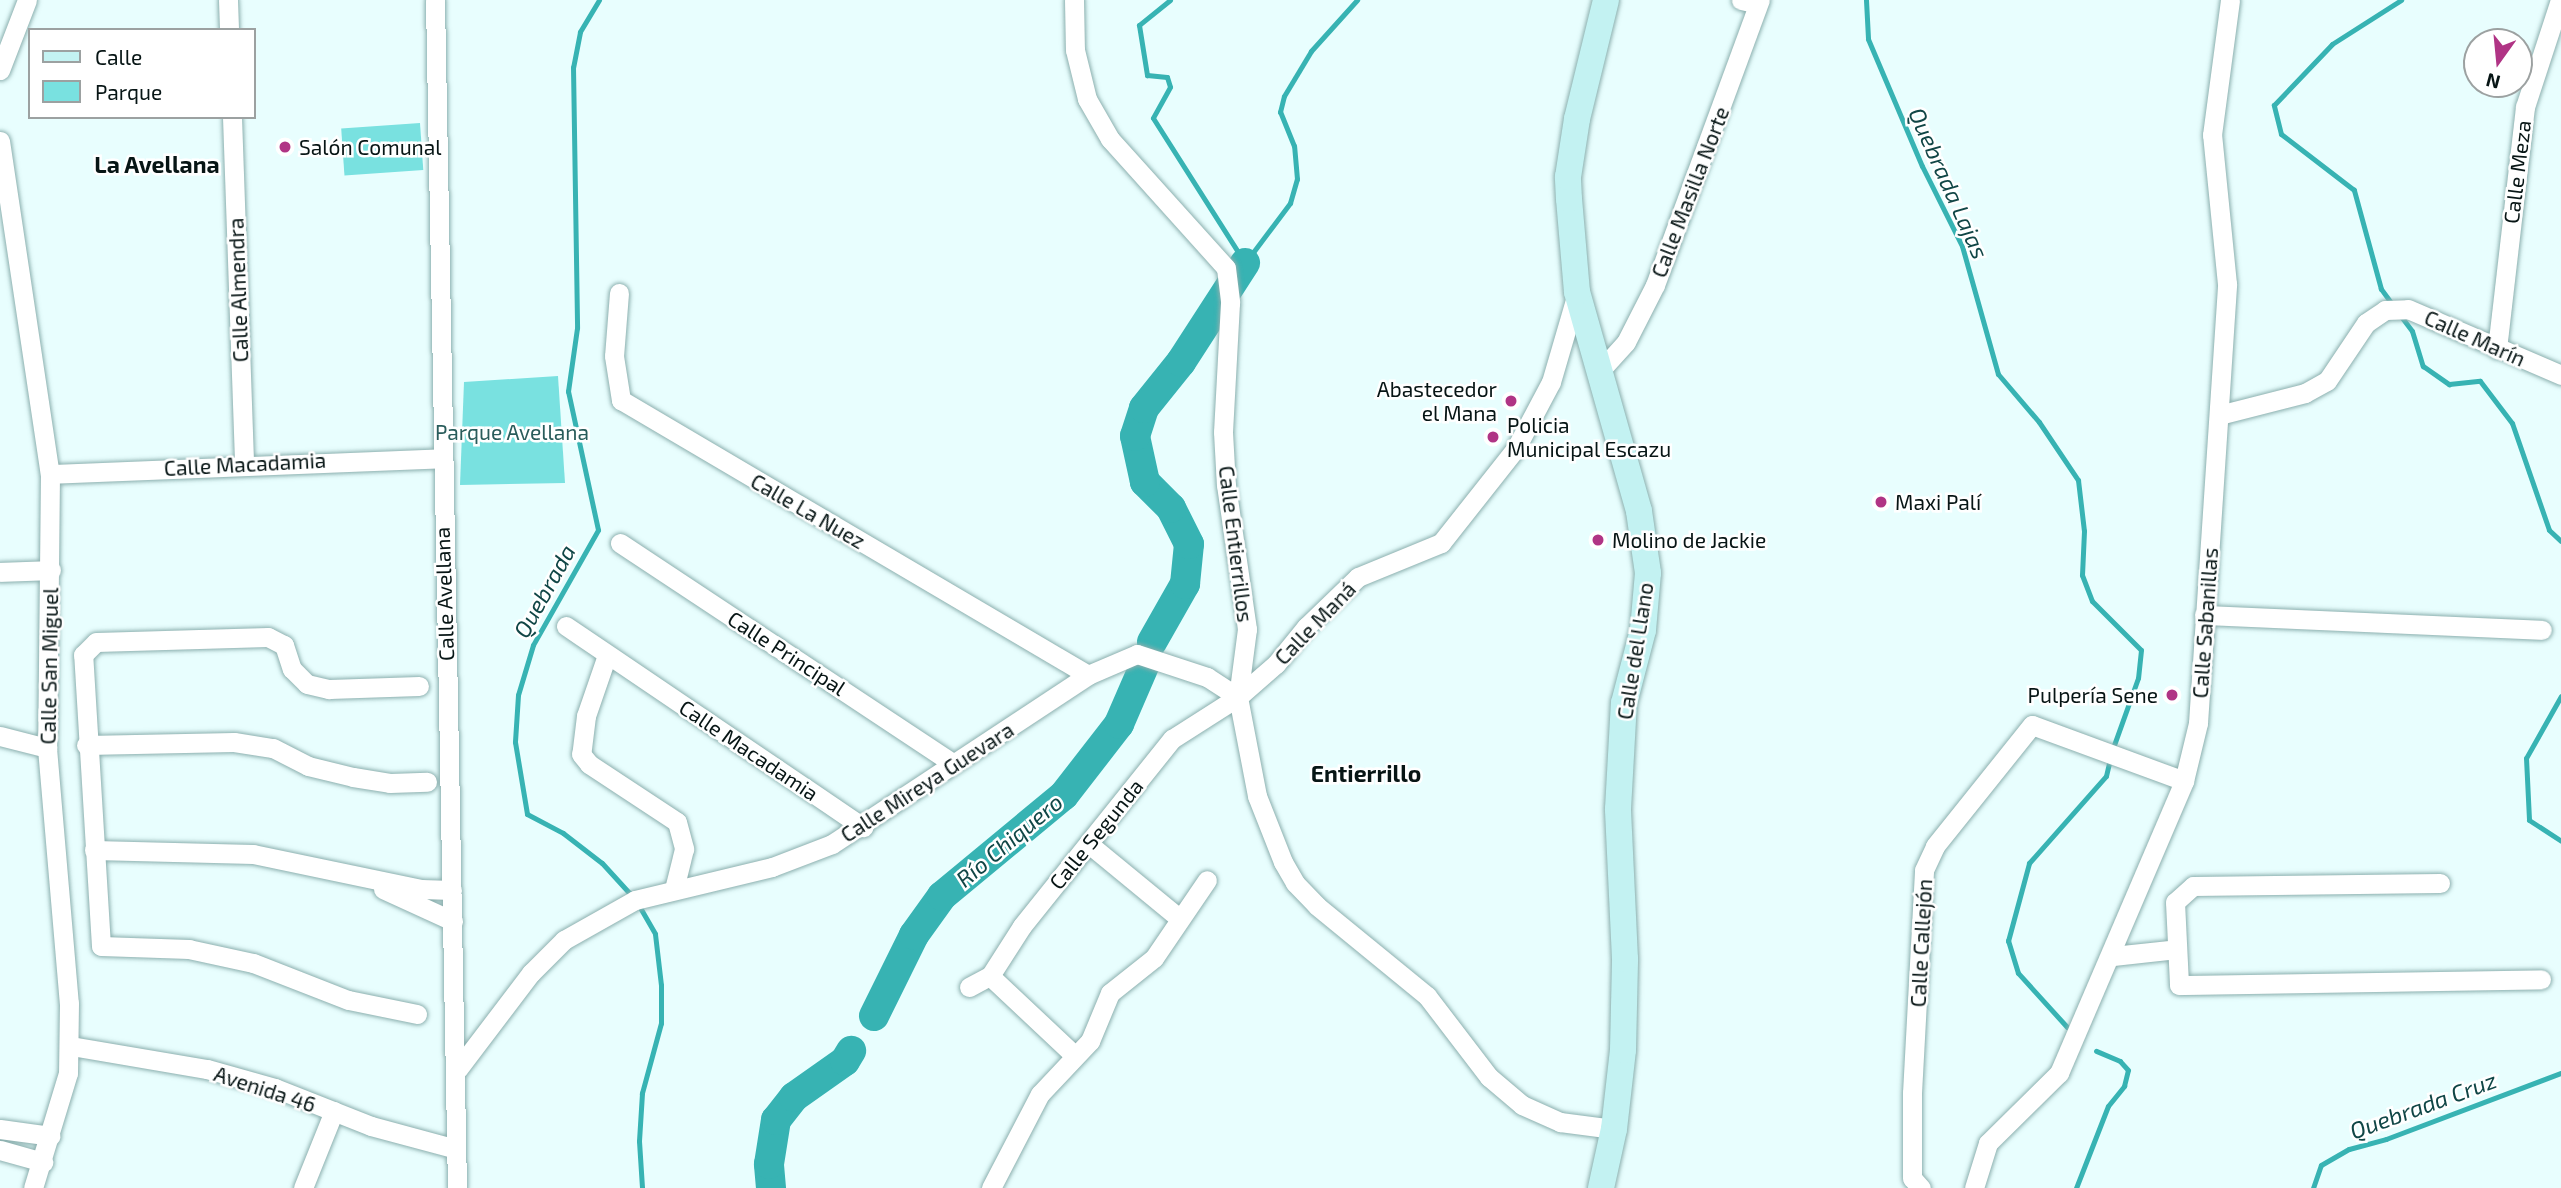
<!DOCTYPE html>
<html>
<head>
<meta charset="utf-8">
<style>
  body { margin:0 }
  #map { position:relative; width:2561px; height:1188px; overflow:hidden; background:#e8fefe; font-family:"Exo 2",sans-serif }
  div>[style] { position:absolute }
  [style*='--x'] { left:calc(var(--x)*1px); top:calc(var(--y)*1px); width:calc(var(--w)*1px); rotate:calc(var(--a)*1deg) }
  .green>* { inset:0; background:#79e1e0; transform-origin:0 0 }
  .stream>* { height:5px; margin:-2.5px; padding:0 2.5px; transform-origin:2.5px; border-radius:2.5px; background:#37b3b3 }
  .river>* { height:30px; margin:-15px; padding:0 15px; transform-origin:15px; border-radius:15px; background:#37b3b3 }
  .roads { filter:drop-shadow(0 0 2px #8bafae) drop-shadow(0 0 2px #8bafae) }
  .minor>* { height:19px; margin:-9.5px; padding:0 9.5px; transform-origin:9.5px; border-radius:9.5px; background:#fff }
  .secondary>* { height:26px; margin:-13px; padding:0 13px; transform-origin:13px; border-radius:13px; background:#c3f2f2 }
  .dots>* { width:19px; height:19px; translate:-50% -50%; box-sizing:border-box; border:4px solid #fff; border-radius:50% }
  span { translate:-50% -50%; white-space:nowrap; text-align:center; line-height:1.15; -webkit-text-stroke:5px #fff; paint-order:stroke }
  .poi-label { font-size:21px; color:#071515 }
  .left { translate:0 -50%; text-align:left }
  .right { translate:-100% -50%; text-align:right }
  .street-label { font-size:21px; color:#071515 }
  .park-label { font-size:21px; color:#295c5b }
  .neighbourhood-label { font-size:23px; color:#071515; font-weight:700 }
  .water-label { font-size:23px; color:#104646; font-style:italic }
  .legend { position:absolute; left:28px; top:28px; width:228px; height:91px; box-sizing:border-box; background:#fff; border:2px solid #9ca1a1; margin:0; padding:9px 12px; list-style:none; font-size:21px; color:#071515 }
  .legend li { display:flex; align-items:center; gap:14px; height:35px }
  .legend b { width:35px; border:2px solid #9ca1a1 }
  .north { position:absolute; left:2463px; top:28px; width:70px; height:70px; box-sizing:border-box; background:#fff; border:2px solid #9ca1a1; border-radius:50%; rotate:195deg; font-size:19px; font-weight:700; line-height:28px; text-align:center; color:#071515 }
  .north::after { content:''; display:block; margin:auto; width:24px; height:32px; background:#b03485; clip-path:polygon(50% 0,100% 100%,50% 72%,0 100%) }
</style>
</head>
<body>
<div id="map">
  <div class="green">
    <i style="left:420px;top:123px;width:47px;height:79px;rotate:86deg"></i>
    <i style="clip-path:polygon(558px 376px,565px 483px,460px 485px,464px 382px)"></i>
  </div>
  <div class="stream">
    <i style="--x:599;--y:0;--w:37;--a:121"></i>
    <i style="--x:580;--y:32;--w:36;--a:101"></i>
    <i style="--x:573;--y:67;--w:261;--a:89.1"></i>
    <i style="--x:577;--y:328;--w:64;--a:98.1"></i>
    <i style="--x:568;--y:391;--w:142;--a:77.8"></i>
    <i style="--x:598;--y:530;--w:132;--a:119.5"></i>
    <i style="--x:533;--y:645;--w:52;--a:106.7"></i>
    <i style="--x:518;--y:695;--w:47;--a:93.7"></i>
    <i style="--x:515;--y:742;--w:73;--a:80.5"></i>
    <i style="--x:527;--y:814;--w:41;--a:27.8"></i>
    <i style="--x:563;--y:833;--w:49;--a:37.6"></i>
    <i style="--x:602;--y:863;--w:45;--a:47.7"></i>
    <i style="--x:1170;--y:0;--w:40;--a:141"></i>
    <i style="--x:1139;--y:25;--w:51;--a:80.9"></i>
    <i style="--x:1147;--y:75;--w:20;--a:6"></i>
    <i style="--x:1167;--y:77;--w:10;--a:73"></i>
    <i style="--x:1170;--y:87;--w:35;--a:119"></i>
    <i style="--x:1153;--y:118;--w:172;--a:57.6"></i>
    <i style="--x:1245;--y:263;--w:75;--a:-53.1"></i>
    <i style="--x:1290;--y:203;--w:25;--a:-74"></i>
    <i style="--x:1297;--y:179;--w:33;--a:-95"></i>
    <i style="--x:1294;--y:146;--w:37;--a:-112"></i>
    <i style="--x:1280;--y:112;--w:16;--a:-76"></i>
    <i style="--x:1284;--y:96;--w:52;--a:-59"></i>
    <i style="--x:1311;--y:51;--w:69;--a:-48"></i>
    <i style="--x:1866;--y:0;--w:39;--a:87"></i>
    <i style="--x:1868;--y:39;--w:138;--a:67"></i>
    <i style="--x:1922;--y:166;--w:89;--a:63.4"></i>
    <i style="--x:1962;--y:246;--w:133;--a:74.3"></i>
    <i style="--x:1998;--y:374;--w:63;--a:49.5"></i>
    <i style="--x:2039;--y:422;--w:70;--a:56.1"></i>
    <i style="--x:2078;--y:480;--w:51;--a:83.3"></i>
    <i style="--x:2084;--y:531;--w:44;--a:92.6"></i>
    <i style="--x:2082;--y:575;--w:28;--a:69"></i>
    <i style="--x:2092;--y:601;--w:69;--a:45"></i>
    <i style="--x:2141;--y:650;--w:28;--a:96"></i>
    <i style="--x:2138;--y:678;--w:74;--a:109.7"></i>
    <i style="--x:2392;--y:304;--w:19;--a:-126"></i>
    <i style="--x:2381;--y:289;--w:103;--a:-105.3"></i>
    <i style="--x:2354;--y:190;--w:92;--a:-142.5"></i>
    <i style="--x:2281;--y:134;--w:30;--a:-104"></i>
    <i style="--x:2274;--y:105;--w:84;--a:-46.4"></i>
    <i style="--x:2332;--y:44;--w:82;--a:-32.5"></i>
    <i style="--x:2400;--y:315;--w:20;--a:53"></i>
    <i style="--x:2412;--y:331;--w:37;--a:73"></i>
    <i style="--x:2423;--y:366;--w:32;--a:35"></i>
    <i style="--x:2449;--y:384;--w:31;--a:-6"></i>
    <i style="--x:2480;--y:381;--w:53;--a:52.7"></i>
    <i style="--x:2512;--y:423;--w:113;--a:70.9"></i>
    <i style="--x:2549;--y:530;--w:16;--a:43"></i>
    <i style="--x:2561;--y:696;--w:71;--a:119.4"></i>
    <i style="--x:2526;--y:758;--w:62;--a:87.2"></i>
    <i style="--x:2529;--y:820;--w:38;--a:33"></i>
    <i style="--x:638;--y:904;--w:34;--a:60"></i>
    <i style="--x:655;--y:934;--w:51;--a:83.3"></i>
    <i style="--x:661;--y:985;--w:38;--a:90"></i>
    <i style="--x:661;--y:1023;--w:73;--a:105.2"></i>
    <i style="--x:642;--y:1093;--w:48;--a:93.6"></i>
    <i style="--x:639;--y:1141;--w:47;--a:86.3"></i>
    <i style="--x:2067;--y:1027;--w:73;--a:-132.2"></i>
    <i style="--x:2018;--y:973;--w:34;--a:-107"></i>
    <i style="--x:2008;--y:941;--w:81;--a:-74.9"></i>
    <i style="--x:2029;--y:863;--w:116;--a:-48.5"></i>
    <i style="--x:2106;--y:776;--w:13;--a:-77"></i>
    <i style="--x:2076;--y:1188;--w:88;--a:-68.7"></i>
    <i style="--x:2108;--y:1106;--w:26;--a:-51"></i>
    <i style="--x:2124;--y:1086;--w:16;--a:-76"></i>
    <i style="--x:2128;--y:1070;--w:12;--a:-132"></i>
    <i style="--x:2120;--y:1061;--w:26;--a:-157"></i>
    <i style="--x:2313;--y:1188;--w:24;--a:-71"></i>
    <i style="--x:2321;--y:1165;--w:32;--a:-30"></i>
    <i style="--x:2349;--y:1149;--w:38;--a:-15"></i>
    <i style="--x:2386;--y:1139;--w:187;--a:-20.7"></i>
  </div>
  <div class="river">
    <i style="--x:1152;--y:642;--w:67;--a:-60.4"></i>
    <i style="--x:1185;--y:584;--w:40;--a:-84.3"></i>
    <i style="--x:1189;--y:544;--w:40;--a:-116.6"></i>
    <i style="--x:1171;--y:508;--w:37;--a:-135"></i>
    <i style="--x:1145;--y:482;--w:47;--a:-102.3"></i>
    <i style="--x:1135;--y:436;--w:29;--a:-72"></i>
    <i style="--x:1144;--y:408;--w:59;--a:-51.2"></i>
    <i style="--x:1181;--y:362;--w:118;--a:-57.1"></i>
    <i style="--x:874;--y:1016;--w:90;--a:-63.7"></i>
    <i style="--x:914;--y:935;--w:48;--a:-54.3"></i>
    <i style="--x:942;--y:896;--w:158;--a:-39.6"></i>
    <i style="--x:1064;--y:795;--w:90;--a:-52.2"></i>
    <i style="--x:1119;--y:724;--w:65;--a:-66.6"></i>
    <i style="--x:771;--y:1188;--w:24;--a:-95"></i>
    <i style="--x:769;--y:1164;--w:45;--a:-81"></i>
    <i style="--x:776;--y:1120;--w:29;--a:-52"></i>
    <i style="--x:794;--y:1097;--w:62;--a:-35.2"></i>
    <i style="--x:845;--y:1061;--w:12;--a:-59"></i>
  </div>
  <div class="roads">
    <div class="minor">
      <i style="--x:228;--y:0;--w:30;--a:88"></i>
      <i style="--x:435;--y:0;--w:1188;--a:88.94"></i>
      <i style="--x:1074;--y:0;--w:50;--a:88.9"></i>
      <i style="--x:1075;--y:50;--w:50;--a:76.2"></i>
      <i style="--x:1087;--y:99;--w:46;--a:60.1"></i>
      <i style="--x:1110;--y:139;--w:173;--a:48"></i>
      <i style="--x:1226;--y:268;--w:35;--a:83"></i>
      <i style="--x:1230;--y:303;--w:129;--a:93.1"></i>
      <i style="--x:1223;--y:432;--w:53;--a:86.8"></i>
      <i style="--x:1226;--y:485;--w:146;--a:81.7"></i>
      <i style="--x:1247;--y:629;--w:69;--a:97.5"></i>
      <i style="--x:1238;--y:697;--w:101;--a:79.1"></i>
      <i style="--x:1257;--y:796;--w:71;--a:68.5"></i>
      <i style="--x:1283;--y:862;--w:24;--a:60"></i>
      <i style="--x:1295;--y:883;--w:32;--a:46"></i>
      <i style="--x:1317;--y:906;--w:142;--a:39.3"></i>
      <i style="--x:1427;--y:996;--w:102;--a:52.6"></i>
      <i style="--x:1489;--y:1077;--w:43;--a:40.3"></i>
      <i style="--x:1522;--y:1105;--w:42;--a:24.1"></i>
      <i style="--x:1560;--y:1122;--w:54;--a:7.4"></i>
      <i style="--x:1741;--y:0;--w:17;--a:13"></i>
      <i style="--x:0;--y:70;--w:75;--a:-68.9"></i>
      <i style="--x:232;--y:117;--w:346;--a:88"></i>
      <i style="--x:0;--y:141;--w:337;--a:81.5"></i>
      <i style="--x:50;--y:474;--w:274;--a:90.6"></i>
      <i style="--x:47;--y:748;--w:256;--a:85.1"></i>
      <i style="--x:69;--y:1003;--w:70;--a:90.8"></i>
      <i style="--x:68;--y:1073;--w:120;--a:106.9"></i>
      <i style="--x:619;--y:293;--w:63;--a:94.5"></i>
      <i style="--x:614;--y:356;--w:45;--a:81"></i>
      <i style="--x:621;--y:400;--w:542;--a:30.49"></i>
      <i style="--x:2497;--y:349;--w:244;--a:-83.4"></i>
      <i style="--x:2525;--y:107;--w:113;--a:-71.9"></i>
      <i style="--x:1599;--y:372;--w:40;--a:-48"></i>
      <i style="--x:1626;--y:342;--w:64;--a:-63"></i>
      <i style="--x:1655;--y:285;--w:304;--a:-69.8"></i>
      <i style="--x:2219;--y:415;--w:89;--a:-14.3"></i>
      <i style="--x:2305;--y:393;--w:25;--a:-29"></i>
      <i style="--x:2327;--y:381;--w:70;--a:-56.1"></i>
      <i style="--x:2366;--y:323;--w:23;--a:-34"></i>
      <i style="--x:2385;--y:310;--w:23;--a:-2"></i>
      <i style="--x:2408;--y:309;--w:167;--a:23.3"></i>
      <i style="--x:50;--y:474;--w:390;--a:-2.3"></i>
      <i style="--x:620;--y:543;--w:399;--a:33.5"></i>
      <i style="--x:0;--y:572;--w:51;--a:-2.2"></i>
      <i style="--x:2204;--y:615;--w:338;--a:2.5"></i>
      <i style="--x:566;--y:626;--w:359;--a:34.1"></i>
      <i style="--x:607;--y:655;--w:65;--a:109"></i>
      <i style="--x:586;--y:716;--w:38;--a:97"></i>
      <i style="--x:581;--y:754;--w:13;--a:51"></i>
      <i style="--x:589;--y:764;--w:105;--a:33.4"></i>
      <i style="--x:677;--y:822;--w:28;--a:75"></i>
      <i style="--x:684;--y:849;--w:41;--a:104"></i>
      <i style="--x:0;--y:736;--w:49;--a:14.3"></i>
      <i style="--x:86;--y:745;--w:148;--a:-1.2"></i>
      <i style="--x:234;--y:742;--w:39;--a:9"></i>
      <i style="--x:273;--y:748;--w:39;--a:27"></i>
      <i style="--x:308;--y:766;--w:46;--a:13.7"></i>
      <i style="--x:353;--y:777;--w:37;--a:9"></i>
      <i style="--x:390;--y:783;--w:37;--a:-2"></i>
      <i style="--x:1089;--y:844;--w:117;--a:39.4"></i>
      <i style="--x:94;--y:850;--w:159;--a:1.4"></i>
      <i style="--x:253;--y:854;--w:172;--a:11.8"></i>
      <i style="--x:421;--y:889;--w:31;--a:2"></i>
      <i style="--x:2440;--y:883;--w:247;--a:179.3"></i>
      <i style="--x:2193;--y:886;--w:24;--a:138"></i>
      <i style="--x:2175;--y:902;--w:83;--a:87.2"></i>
      <i style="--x:2179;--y:985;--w:362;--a:-0.9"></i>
      <i style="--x:383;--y:889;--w:77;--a:24.6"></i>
      <i style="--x:2113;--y:956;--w:64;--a:-6.2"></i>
      <i style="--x:990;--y:976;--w:115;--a:43.2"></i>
      <i style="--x:969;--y:987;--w:24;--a:-28"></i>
      <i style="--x:990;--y:976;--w:59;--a:-57.4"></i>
      <i style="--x:1022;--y:926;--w:240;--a:-51.3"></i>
      <i style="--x:1172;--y:739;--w:78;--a:-32.5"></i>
      <i style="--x:1238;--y:697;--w:50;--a:-41"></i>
      <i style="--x:1276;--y:664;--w:48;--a:-51"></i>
      <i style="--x:1306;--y:627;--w:72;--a:-43.9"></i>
      <i style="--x:1358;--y:577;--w:90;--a:-22.3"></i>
      <i style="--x:1441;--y:543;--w:121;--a:-51.7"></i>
      <i style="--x:1516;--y:448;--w:75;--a:-62.1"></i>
      <i style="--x:1551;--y:382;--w:93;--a:-73.7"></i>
      <i style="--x:417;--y:1014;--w:70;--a:-168.5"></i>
      <i style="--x:348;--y:1000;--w:102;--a:-158.7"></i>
      <i style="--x:253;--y:963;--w:66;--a:-167.7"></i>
      <i style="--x:189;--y:949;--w:88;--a:-178"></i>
      <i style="--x:101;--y:946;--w:292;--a:-93.5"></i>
      <i style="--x:83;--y:655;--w:18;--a:-45"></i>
      <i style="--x:96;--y:642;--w:172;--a:-1.7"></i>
      <i style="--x:268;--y:637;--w:18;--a:27"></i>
      <i style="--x:284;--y:645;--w:25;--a:72"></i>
      <i style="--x:292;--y:669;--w:21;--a:45"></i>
      <i style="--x:307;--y:684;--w:23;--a:13"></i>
      <i style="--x:329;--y:689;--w:90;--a:-1.9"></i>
      <i style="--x:71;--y:1046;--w:138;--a:9.6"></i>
      <i style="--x:207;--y:1069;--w:71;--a:15.6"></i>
      <i style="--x:275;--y:1088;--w:103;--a:21.6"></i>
      <i style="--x:371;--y:1126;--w:88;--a:15.1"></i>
      <i style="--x:458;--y:1069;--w:121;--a:-52.8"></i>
      <i style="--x:531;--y:973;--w:47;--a:-45"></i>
      <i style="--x:564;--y:940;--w:81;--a:-29.4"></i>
      <i style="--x:635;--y:900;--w:141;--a:-13.5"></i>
      <i style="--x:772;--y:867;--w:64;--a:-21"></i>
      <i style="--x:832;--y:844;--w:307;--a:-33.4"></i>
      <i style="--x:1088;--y:675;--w:53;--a:-23.2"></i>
      <i style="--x:1137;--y:654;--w:74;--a:18.2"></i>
      <i style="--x:1207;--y:677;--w:37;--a:33"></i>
      <i style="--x:0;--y:1129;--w:51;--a:7.8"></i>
      <i style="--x:0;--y:1150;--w:45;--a:15.6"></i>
      <i style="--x:303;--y:1188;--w:83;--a:-68.1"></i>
      <i style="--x:991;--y:1188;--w:106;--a:-62.5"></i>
      <i style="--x:1040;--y:1094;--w:73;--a:-46.7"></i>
      <i style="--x:1090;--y:1041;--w:52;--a:-67.4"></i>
      <i style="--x:1110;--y:993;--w:56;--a:-38.5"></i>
      <i style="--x:1154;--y:958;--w:94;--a:-55.8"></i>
      <i style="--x:1921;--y:1188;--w:13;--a:-132"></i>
      <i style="--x:1912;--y:1178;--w:85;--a:-90"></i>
      <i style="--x:1912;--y:1093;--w:223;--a:-86.9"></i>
      <i style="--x:1924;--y:870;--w:26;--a:-65"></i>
      <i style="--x:1935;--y:846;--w:155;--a:-51.3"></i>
      <i style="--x:2032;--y:725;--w:162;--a:20.2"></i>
      <i style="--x:1974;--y:1188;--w:47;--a:-72.7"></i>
      <i style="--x:1988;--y:1143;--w:100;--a:-44.6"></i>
      <i style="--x:2059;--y:1073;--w:318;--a:-66.8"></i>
      <i style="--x:2184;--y:781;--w:60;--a:-76.4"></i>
      <i style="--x:2198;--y:723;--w:440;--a:-86.2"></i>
      <i style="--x:2227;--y:284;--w:150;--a:-95.7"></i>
      <i style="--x:2212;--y:135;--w:136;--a:-82.4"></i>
    </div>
    <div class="secondary">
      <i style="--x:1601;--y:1188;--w:60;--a:-77.6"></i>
      <i style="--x:1614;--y:1129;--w:80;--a:-83.5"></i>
      <i style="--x:1623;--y:1050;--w:91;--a:-88.7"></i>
      <i style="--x:1625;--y:959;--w:150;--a:-92.7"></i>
      <i style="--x:1618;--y:809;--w:106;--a:-86.8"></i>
      <i style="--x:1624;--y:703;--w:75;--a:-75.4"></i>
      <i style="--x:1643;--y:630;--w:57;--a:-85"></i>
      <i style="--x:1648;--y:573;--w:63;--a:-98.3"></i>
      <i style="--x:1639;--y:511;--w:228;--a:-105.8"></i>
      <i style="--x:1577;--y:292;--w:93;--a:-94.9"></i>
      <i style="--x:1569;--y:199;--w:22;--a:-93"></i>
      <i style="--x:1568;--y:177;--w:59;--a:-81.2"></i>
      <i style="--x:1577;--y:119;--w:122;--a:-76.3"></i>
    </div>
  </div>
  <div class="dots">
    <i style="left:285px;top:147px;background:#b03485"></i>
    <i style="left:1511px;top:401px;background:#b03485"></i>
    <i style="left:1493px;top:437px;background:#b03485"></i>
    <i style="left:1881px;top:502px;background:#b03485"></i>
    <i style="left:1598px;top:540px;background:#b03485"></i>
    <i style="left:2172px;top:695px;background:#b03485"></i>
  </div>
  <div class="poi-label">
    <span class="left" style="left:299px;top:147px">Salón Comunal</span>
    <span class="right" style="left:1497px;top:401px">Abastecedor<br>el Mana</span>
    <span class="left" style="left:1507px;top:437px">Policia<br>Municipal Escazu</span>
    <span class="left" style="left:1895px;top:502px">Maxi Palí</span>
    <span class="left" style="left:1612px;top:540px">Molino de Jackie</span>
    <span class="right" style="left:2158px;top:695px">Pulpería Sene</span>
  </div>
  <div class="street-label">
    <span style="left:2517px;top:172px;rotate:-83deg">Calle Meza</span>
    <span style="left:1690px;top:192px;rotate:-69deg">Calle Masilla Norte</span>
    <span style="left:238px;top:290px;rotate:-92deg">Calle Almendra</span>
    <span style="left:2475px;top:338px;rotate:24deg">Calle Marín</span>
    <span style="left:245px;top:464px;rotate:-3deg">Calle Macadamia</span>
    <span style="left:808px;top:511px;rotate:30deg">Calle La Nuez</span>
    <span style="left:1236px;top:544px;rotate:83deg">Calle Entierrillos</span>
    <span style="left:444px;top:594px;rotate:-92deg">Calle Avellana</span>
    <span style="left:1315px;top:623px;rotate:-46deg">Calle Maná</span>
    <span style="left:2205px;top:623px;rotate:-86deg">Calle Sabanillas</span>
    <span style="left:1635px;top:651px;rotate:-81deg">Calle del Llano</span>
    <span style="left:787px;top:653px;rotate:33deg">Calle Principal</span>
    <span style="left:49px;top:666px;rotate:-89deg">Calle San Miguel</span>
    <span style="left:749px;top:750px;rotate:34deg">Calle Macadamia</span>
    <span style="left:927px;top:782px;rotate:-33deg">Calle Mireya Guevara</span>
    <span style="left:1096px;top:834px;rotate:-51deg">Calle Segunda</span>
    <span style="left:1921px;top:943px;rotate:-87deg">Calle Callejón</span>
    <span style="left:265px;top:1089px;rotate:18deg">Avenida 46</span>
  </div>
  <div class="park-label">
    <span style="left:512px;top:432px">Parque Avellana</span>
  </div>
  <div class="neighbourhood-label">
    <span style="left:157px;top:164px">La Avellana</span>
    <span style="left:1366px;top:773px">Entierrillo</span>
  </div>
  <div class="water-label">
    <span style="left:1949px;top:183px;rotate:66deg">Quebrada Lajas</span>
    <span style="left:544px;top:591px;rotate:-61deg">Quebrada</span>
    <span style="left:1009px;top:840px;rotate:-40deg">Río Chiquero</span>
    <span style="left:2423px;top:1105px;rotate:-20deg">Quebrada Cruz</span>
  </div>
  <ul class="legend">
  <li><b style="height:9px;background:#c3f2f2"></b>Calle</li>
  <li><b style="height:19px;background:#79e1e0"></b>Parque</li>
  </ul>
  <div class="north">N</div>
</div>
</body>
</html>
